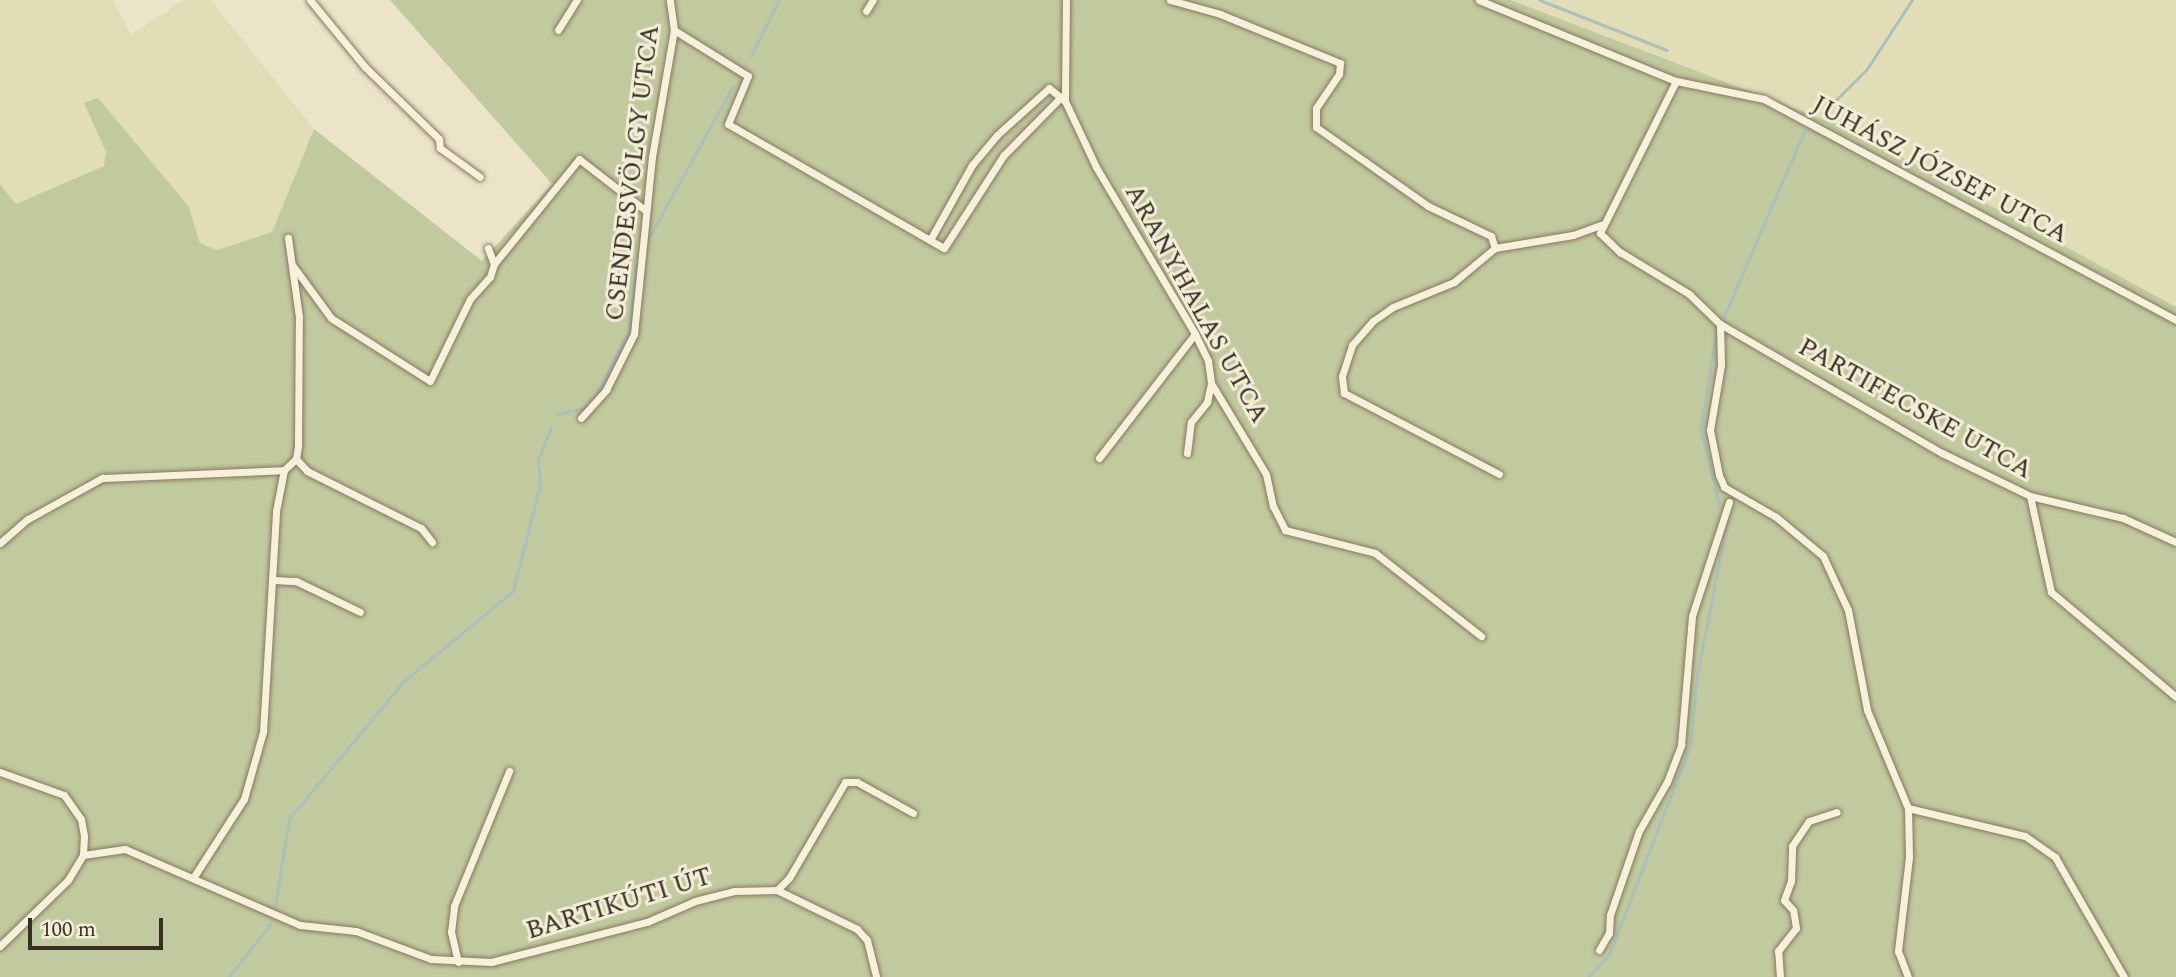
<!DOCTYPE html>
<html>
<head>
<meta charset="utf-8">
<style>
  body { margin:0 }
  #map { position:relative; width:2176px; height:977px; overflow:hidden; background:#ece4c9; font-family:Spectral,serif }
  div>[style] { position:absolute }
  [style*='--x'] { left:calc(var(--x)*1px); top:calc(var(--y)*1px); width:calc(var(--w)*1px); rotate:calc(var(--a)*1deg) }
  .farmland>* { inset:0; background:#e1ddb7 }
  .green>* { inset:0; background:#c1ca9e }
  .stream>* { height:2.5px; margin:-1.25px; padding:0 1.25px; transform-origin:1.25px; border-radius:1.25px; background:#aac1bb }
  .roads { filter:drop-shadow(0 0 2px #87775f) drop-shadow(0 0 2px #87775f) }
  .minor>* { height:7px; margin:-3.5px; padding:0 3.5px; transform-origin:3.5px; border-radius:3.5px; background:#f7f1dc }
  span { translate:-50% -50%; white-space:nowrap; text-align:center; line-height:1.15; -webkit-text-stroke:6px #f4eed9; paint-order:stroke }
  .street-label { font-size:26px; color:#392e22 }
  .scale { position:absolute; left:28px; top:918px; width:135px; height:32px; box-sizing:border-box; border:4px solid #392e22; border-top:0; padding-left:9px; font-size:21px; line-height:24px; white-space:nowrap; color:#392e22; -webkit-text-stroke:5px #f4eed9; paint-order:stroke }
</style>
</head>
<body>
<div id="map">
  <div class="farmland">
    <i style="clip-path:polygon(0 0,113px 0,131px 35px,184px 0,211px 0,314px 129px,272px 232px,217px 250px,200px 243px,189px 207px,84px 103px,106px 152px,105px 166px,44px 195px,16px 204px,0 184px)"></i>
    <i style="clip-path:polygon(1512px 0,2176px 0,2176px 307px,1854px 131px)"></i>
  </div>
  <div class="green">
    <i style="clip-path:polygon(390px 0,1511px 0,1854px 131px,2176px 307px,2176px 977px,0 977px,0 184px,16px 204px,104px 166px,106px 152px,84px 103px,98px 98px,189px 207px,200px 243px,217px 250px,272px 232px,314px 129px,482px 261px,552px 184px)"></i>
  </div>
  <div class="stream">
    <i style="--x:1540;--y:0;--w:136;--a:21.5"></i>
    <i style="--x:751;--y:56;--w:63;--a:-63.4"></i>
    <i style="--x:1823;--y:113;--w:62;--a:-45"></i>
    <i style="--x:1867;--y:69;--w:82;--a:-56.9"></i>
    <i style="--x:650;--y:236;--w:171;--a:-61"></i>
    <i style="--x:1724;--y:316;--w:201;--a:-66.5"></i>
    <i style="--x:1717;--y:331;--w:100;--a:99.2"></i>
    <i style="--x:1701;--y:430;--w:75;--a:76.1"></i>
    <i style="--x:557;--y:414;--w:29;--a:-12"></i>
    <i style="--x:585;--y:408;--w:27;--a:-54"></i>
    <i style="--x:601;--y:386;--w:62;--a:-63"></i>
    <i style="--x:629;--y:331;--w:66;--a:-83.9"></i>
    <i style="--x:275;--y:906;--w:88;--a:-80.9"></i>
    <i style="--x:289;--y:819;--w:180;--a:-50.2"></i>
    <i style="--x:404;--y:681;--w:141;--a:-39.5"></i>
    <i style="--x:513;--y:591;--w:109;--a:-75.7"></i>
    <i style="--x:540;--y:485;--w:25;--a:-95"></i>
    <i style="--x:538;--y:460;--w:35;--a:-68"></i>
    <i style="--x:229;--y:977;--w:68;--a:-52.1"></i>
    <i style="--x:1588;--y:977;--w:30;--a:-46"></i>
    <i style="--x:1609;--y:955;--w:224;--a:-68.8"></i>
    <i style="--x:1690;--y:746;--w:69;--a:-84.2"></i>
    <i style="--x:1697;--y:677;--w:159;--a:-79.1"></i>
  </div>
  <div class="roads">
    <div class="minor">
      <i style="--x:310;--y:0;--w:87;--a:50.6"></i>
      <i style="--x:365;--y:67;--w:103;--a:44.2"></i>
      <i style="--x:439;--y:139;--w:9;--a:84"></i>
      <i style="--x:440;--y:148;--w:49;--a:35.9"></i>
      <i style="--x:1066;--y:0;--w:101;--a:90.6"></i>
      <i style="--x:1065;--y:101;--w:73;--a:64.8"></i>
      <i style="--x:1096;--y:167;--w:194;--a:59.3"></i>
      <i style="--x:1195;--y:334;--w:30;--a:64"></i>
      <i style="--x:1208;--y:361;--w:22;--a:82"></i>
      <i style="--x:1211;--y:383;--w:106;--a:58.9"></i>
      <i style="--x:1266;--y:474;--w:33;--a:78"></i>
      <i style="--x:1273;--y:506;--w:27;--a:63"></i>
      <i style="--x:1285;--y:530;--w:93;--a:14.3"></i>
      <i style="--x:1375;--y:553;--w:135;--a:38.1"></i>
      <i style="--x:1170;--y:0;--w:52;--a:15.6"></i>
      <i style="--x:1220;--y:14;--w:130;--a:22.2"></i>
      <i style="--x:1340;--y:63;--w:11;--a:95"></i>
      <i style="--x:1339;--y:74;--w:41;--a:124.1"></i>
      <i style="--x:1316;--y:108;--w:19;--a:90"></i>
      <i style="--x:1316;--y:127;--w:137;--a:35.2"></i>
      <i style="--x:1428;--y:206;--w:70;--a:25.5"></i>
      <i style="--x:1491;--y:236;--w:13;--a:72"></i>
      <i style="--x:1479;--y:0;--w:213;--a:22.4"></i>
      <i style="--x:1676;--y:81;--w:90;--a:11.6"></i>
      <i style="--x:1764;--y:99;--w:468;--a:28.2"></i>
      <i style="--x:866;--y:11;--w:13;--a:-58"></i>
      <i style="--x:558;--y:30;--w:36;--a:-58"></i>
      <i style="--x:674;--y:30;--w:87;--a:31.9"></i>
      <i style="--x:748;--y:76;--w:52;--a:112.6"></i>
      <i style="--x:728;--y:124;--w:249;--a:29.9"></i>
      <i style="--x:944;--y:248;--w:109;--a:-57.3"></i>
      <i style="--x:1003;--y:156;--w:83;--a:-45.5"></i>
      <i style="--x:1676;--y:81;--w:170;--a:116.6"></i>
      <i style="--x:1600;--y:233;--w:28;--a:44"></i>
      <i style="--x:1620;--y:252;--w:81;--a:31.3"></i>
      <i style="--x:1689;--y:294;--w:43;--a:44.1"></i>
      <i style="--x:1720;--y:324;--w:41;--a:88.6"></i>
      <i style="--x:1721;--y:365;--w:66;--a:99.6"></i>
      <i style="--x:1710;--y:430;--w:46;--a:78.7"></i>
      <i style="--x:1719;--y:475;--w:13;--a:67"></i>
      <i style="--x:1724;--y:487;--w:60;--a:30"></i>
      <i style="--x:1776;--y:517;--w:61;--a:39.7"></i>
      <i style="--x:1823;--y:556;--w:60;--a:65.2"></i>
      <i style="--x:1848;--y:610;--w:102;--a:79.2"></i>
      <i style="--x:1867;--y:710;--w:106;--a:67.3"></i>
      <i style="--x:1908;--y:808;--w:49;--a:88.8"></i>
      <i style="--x:1909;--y:857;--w:95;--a:96.7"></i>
      <i style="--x:1898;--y:951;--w:28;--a:69"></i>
      <i style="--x:930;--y:240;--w:86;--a:-60.8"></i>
      <i style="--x:972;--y:165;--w:39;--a:-50"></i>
      <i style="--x:997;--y:135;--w:70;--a:-42.1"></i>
      <i style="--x:1049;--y:88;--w:19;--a:39"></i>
      <i style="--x:494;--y:264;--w:135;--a:-51"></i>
      <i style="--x:579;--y:159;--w:85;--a:37.8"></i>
      <i style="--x:293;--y:266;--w:64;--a:53.8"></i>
      <i style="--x:331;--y:318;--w:117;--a:32.5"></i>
      <i style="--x:430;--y:381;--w:91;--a:-64"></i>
      <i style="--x:470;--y:299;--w:30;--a:-48"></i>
      <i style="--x:490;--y:277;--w:14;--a:-73"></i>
      <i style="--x:494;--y:264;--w:17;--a:-111"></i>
      <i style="--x:1720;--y:324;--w:257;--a:30.2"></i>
      <i style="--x:1942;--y:453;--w:98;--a:26"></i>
      <i style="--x:2030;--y:496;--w:96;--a:13.3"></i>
      <i style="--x:2123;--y:518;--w:58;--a:24.4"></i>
      <i style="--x:581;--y:418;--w:38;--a:-48"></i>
      <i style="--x:606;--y:390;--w:63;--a:-63.4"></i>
      <i style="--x:634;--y:334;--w:178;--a:-84.2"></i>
      <i style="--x:652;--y:157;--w:129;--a:-80.2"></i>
      <i style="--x:674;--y:30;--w:30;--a:-98"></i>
      <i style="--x:1187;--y:453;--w:31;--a:-83"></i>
      <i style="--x:1191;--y:422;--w:26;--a:-51"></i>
      <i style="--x:1207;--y:402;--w:19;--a:-78"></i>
      <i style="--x:1099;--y:458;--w:157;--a:-52.3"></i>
      <i style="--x:296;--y:459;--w:16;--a:47"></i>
      <i style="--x:307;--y:471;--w:127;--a:26.6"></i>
      <i style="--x:421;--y:528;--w:18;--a:52"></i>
      <i style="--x:1499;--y:474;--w:175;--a:-152.4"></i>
      <i style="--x:1344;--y:393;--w:17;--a:-97"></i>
      <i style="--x:1342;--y:376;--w:33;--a:-72"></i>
      <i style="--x:1352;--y:345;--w:32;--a:-49"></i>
      <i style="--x:1373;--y:321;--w:24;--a:-35"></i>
      <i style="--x:1393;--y:307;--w:66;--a:-22.3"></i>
      <i style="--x:1454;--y:282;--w:53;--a:-39.7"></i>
      <i style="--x:1495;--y:248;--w:79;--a:-9.5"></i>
      <i style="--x:1573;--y:235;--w:30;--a:-20"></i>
      <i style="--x:2030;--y:496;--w:98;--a:77.7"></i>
      <i style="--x:2051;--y:592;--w:163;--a:40"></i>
      <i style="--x:0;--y:543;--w:37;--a:-41"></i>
      <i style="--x:28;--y:519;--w:85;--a:-29"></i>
      <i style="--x:102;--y:478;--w:182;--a:-2.5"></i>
      <i style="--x:274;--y:580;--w:22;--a:3"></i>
      <i style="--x:296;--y:581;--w:71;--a:25.8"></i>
      <i style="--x:0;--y:772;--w:68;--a:19.8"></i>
      <i style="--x:64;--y:795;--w:29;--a:55"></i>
      <i style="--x:81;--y:819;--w:17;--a:80"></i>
      <i style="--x:84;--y:836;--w:19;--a:93"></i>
      <i style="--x:83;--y:855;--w:29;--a:121"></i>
      <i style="--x:68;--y:880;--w:95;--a:135.9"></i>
      <i style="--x:1908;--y:808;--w:120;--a:13.5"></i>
      <i style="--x:2025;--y:836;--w:37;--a:35"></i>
      <i style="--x:2055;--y:857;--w:138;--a:60.1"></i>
      <i style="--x:83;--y:855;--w:42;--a:-8.1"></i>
      <i style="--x:125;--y:849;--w:191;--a:23.5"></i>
      <i style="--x:300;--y:925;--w:56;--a:6.1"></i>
      <i style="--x:356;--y:931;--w:80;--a:20.5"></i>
      <i style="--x:431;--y:959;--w:60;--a:2.9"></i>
      <i style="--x:491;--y:962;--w:161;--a:-14.4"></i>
      <i style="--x:647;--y:922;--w:52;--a:-23.6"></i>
      <i style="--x:695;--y:901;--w:40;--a:-14.4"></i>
      <i style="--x:734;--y:891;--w:43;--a:-1.3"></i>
      <i style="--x:777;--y:890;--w:17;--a:-45"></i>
      <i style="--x:789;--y:878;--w:111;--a:-59.7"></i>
      <i style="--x:845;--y:782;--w:12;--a:0"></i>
      <i style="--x:857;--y:782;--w:64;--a:29"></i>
      <i style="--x:193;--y:878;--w:94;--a:-57.2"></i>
      <i style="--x:244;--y:799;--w:70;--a:-74.2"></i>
      <i style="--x:263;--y:732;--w:221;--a:-86.6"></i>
      <i style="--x:276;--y:511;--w:42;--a:-79"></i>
      <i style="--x:284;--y:470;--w:16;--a:-43"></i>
      <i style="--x:296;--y:459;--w:13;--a:-81"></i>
      <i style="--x:298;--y:446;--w:129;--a:-89.6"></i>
      <i style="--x:299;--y:317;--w:80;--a:-97.9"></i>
      <i style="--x:777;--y:890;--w:89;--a:26"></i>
      <i style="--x:857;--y:929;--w:15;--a:48"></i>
      <i style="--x:867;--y:940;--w:38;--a:76"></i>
      <i style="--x:1599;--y:950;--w:20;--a:-60"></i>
      <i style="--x:1609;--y:933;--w:18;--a:-87"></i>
      <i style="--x:1610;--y:915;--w:89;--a:-71"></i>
      <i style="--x:1639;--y:831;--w:56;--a:-60.3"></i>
      <i style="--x:1667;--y:782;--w:40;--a:-69"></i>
      <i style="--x:1681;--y:745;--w:129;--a:-85.1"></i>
      <i style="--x:1692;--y:616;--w:120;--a:-72"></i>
      <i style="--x:458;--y:962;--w:31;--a:-103"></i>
      <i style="--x:451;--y:932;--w:26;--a:-83"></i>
      <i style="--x:454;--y:906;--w:146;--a:-67.8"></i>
      <i style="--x:1780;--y:977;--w:26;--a:-94"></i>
      <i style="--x:1778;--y:951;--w:29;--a:-52"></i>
      <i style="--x:1796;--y:928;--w:18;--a:-99"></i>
      <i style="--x:1793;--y:910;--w:13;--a:-132"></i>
      <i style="--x:1784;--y:900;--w:20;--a:-70"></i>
      <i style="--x:1791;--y:881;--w:35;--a:-88"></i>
      <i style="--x:1792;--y:846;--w:30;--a:-56"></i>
      <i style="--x:1809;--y:821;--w:29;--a:-18"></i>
    </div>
  </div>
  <div class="street-label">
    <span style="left:1940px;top:170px;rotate:28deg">JUHÁSZ JÓZSEF UTCA</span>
    <span style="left:633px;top:173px;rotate:-83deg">CSENDESVÖLGY UTCA</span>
    <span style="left:1196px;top:304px;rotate:61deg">ARANYHALAS UTCA</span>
    <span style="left:1915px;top:409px;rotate:29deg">PARTIFECSKE UTCA</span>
    <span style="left:619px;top:904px;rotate:-17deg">BARTIKÚTI ÚT</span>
  </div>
  <div class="scale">100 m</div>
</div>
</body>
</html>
